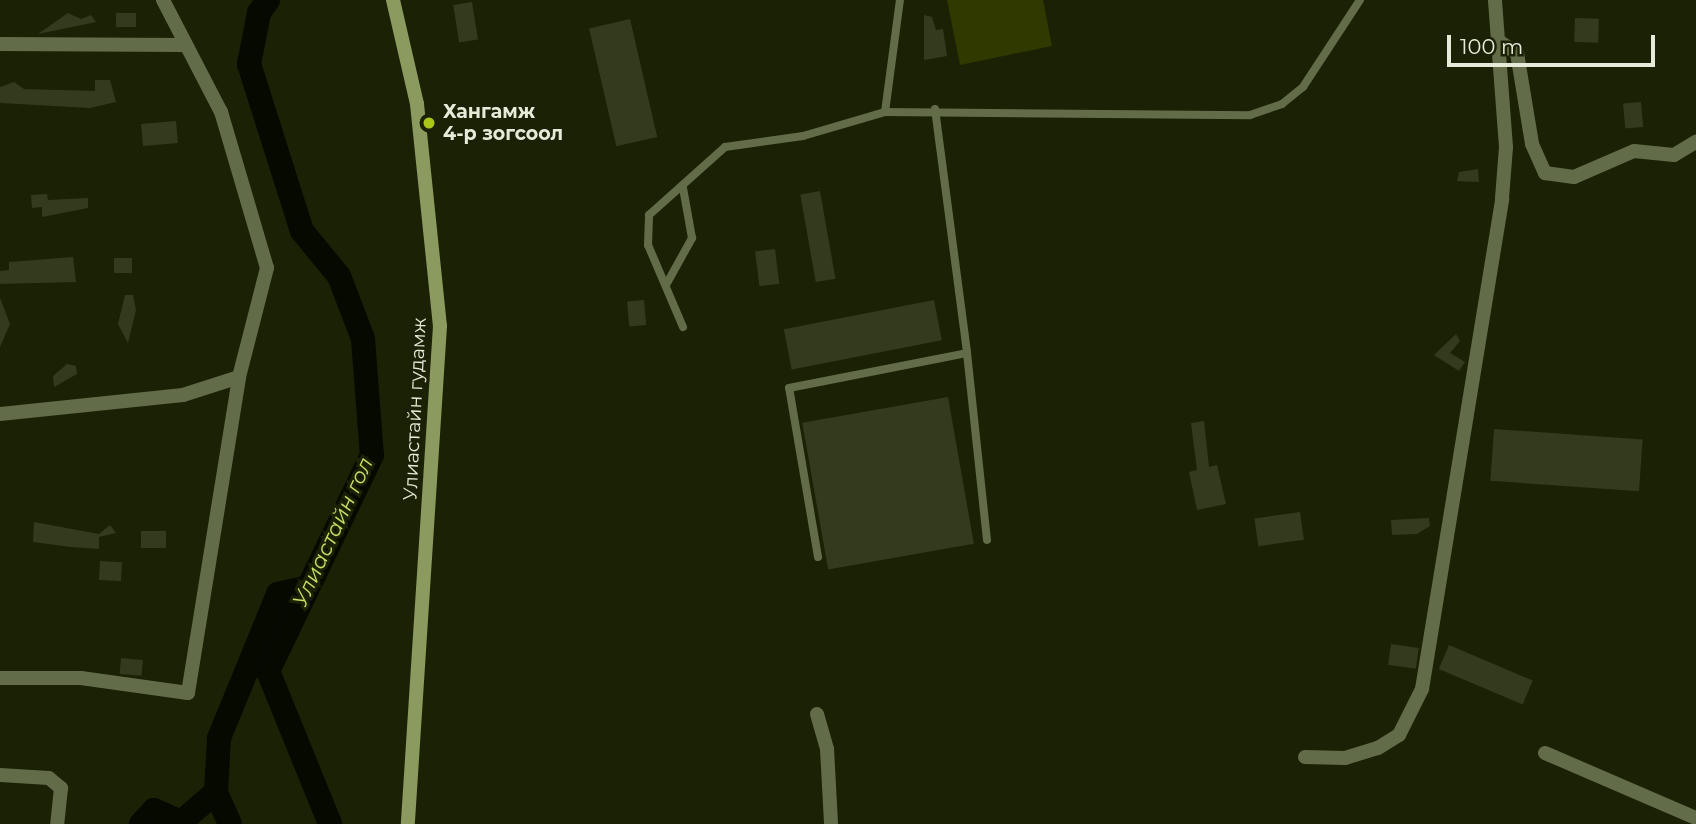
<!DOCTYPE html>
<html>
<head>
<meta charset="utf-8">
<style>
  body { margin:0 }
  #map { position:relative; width:1696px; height:824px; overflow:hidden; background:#1b2105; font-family:Montserrat,sans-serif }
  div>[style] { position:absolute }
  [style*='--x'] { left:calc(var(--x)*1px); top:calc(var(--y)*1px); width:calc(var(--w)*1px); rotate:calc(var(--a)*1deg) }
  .green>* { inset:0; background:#2f3900 }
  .river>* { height:24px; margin:-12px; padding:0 12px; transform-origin:12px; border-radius:12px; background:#050900 }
  .building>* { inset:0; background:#333a1d; transform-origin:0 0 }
  .lane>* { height:8px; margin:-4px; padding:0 4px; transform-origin:4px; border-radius:4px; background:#636c49 }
  .street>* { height:14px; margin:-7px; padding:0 7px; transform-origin:7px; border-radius:7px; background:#636c49 }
  .secondary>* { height:14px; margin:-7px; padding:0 7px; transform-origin:7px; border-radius:7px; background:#8b9a5f }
  .dots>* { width:19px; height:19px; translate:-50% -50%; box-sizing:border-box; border:4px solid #1b2105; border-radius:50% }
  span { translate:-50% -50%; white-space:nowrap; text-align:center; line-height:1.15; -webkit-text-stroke:6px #1b2105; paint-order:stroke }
  .poi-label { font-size:19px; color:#e5ead9; font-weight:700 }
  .left { translate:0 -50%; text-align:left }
  .street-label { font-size:19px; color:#e5ead9 }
  .water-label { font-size:21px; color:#c5e065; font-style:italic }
  .scale { position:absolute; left:1447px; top:35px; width:208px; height:32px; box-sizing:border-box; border:4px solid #e5ead9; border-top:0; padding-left:9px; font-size:21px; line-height:24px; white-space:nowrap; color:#e5ead9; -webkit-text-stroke:5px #1b2105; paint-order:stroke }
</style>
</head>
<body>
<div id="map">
  <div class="green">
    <i style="clip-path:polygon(947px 0,1043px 0,1052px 46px,960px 65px)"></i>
  </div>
  <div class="river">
    <i style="--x:268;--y:0;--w:16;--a:125"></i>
    <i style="--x:259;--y:13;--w:52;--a:101.1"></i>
    <i style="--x:249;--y:64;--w:175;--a:72.4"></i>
    <i style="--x:302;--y:231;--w:58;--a:50.6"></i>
    <i style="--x:339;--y:276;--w:67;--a:69.1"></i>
    <i style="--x:363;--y:339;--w:116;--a:85.6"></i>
    <i style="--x:372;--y:455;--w:240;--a:115.7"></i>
    <i style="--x:268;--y:671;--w:165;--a:67.9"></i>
    <i style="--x:141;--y:824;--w:19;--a:-47"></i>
    <i style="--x:154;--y:810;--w:30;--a:24"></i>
    <i style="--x:181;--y:822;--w:46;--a:-40.6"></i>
    <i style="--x:230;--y:824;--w:35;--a:-114"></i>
    <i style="--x:216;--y:792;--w:54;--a:-86.8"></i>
    <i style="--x:219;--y:738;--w:156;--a:-67.7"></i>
    <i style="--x:278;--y:594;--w:27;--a:-13"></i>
  </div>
  <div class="building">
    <i style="left:472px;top:2px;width:38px;height:19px;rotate:81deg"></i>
    <i style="clip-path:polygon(68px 13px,81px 19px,91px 15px,96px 22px,38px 34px)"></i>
    <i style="left:116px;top:13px;width:20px;height:14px"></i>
    <i style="clip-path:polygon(924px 15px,932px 17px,936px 30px,943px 29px,947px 56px,924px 60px)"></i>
    <i style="left:1575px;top:18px;width:24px;height:24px;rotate:2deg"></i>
    <i style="left:630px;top:19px;width:121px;height:42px;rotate:77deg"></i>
    <i style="clip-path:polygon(95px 80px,110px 80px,116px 102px,90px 108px,0 103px,0 87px,14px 82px,24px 89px,95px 91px)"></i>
    <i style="left:1641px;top:102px;width:25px;height:18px;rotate:85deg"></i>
    <i style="left:176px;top:121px;width:22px;height:35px;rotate:85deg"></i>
    <i style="clip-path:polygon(1478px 169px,1479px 182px,1457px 181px,1459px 172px)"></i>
    <i style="left:820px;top:191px;width:89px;height:20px;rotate:80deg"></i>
    <i style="clip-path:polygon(47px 194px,48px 200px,88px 198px,88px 208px,42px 217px,42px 207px,32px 208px,31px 195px)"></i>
    <i style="left:775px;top:249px;width:35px;height:20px;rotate:83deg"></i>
    <i style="clip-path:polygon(73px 257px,76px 282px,0 284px,0 271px,9px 270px,9px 262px)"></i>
    <i style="left:114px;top:258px;width:18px;height:15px"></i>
    <i style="clip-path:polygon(125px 295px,133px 295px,136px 310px,128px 343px,118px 324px)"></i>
    <i style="clip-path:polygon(0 298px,10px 324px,0 347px)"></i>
    <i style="left:644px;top:300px;width:25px;height:17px;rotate:85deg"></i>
    <i style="left:934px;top:300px;width:41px;height:153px;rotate:79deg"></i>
    <i style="clip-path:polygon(1456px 334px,1460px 341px,1450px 353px,1465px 362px,1459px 371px,1434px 355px)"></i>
    <i style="clip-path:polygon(67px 364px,76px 366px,77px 374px,54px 387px,53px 376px)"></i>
    <i style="left:948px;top:397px;width:149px;height:148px;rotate:80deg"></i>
    <i style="clip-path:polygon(1204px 421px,1209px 467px,1217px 465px,1226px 504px,1197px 510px,1189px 472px,1197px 470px,1191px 423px)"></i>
    <i style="left:1494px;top:429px;width:149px;height:52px;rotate:4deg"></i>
    <i style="left:1300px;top:512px;width:28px;height:46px;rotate:82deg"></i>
    <i style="clip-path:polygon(1429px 518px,1430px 526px,1417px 534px,1392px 535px,1391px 520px)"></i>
    <i style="clip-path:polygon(34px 522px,99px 534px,110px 525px,116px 533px,99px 537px,99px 549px,71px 547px,33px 542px)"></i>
    <i style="left:141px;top:531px;width:25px;height:17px"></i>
    <i style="left:100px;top:561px;width:22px;height:19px;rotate:3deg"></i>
    <i style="left:1391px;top:644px;width:28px;height:21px;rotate:8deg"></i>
    <i style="left:1449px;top:645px;width:91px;height:26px;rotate:23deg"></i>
    <i style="left:121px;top:658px;width:22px;height:16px;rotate:5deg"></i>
  </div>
  <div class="lane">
    <i style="--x:935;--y:109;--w:246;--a:82.5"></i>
    <i style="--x:885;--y:112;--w:365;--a:0.5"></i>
    <i style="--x:1250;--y:115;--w:34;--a:-19"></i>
    <i style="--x:1282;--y:104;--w:27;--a:-39"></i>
    <i style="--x:1303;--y:87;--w:104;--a:-56.8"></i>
    <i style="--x:666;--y:285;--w:54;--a:-61"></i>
    <i style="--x:692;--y:238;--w:51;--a:-100.2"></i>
    <i style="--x:683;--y:327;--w:89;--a:-113.1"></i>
    <i style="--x:648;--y:245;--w:30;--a:-88"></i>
    <i style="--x:649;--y:215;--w:102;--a:-41.8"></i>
    <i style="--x:725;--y:147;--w:79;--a:-8"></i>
    <i style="--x:803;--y:136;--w:85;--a:-16.3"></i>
    <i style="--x:885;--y:112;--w:113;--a:-82.4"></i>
    <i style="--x:818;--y:557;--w:171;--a:-99.7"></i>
    <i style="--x:789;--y:388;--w:181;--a:-11.1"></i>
    <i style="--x:967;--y:353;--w:188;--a:83.9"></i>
  </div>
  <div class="street">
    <i style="--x:1497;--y:40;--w:24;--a:33"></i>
    <i style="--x:1517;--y:53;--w:92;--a:80.6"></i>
    <i style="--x:1532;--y:144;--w:32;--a:66"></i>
    <i style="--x:1545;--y:173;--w:29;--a:8"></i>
    <i style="--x:1574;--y:177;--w:65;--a:-23.4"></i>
    <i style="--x:1634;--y:151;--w:40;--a:5.7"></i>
    <i style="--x:1674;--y:155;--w:26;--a:-31"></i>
    <i style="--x:0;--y:44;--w:183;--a:0.3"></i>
    <i style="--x:0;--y:414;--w:184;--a:-5.9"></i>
    <i style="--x:183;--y:395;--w:59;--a:-17.8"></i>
    <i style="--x:0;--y:678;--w:81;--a:0"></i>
    <i style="--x:81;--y:678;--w:108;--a:8"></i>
    <i style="--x:188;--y:693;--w:320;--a:-80.8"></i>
    <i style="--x:239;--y:377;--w:113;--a:-75.6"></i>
    <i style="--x:267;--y:268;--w:163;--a:-106.4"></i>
    <i style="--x:221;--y:112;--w:126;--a:-117.4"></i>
    <i style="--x:817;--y:714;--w:36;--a:74"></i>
    <i style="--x:827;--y:749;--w:75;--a:86.9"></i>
    <i style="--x:1545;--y:753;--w:164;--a:23.3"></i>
    <i style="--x:1305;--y:757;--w:40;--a:1.4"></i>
    <i style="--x:1345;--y:758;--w:34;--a:-17"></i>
    <i style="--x:1378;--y:748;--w:25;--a:-32"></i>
    <i style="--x:1399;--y:735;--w:51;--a:-63.4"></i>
    <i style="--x:1422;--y:689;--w:497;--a:-80.7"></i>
    <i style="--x:1502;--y:198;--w:51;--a:-85.5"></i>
    <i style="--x:1506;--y:147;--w:147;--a:-94.3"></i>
    <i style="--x:0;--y:775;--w:49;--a:3.5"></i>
    <i style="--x:49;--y:778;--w:16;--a:40"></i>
    <i style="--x:61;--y:788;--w:36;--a:96"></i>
  </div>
  <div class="secondary">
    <i style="--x:393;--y:0;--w:107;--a:77"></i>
    <i style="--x:417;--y:104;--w:223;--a:84.1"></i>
    <i style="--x:440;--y:326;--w:499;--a:93.7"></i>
  </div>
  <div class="dots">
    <i style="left:429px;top:123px;background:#a9c719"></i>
  </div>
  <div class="poi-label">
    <span class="left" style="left:443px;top:123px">Хангамж<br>4-р зогсоол</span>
  </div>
  <div class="street-label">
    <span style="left:415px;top:409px;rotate:-87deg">Улиастайн гудамж</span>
  </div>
  <div class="water-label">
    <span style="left:333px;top:532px;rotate:-65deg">Улиастайн гол</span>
  </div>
  <div class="scale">100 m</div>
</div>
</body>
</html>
